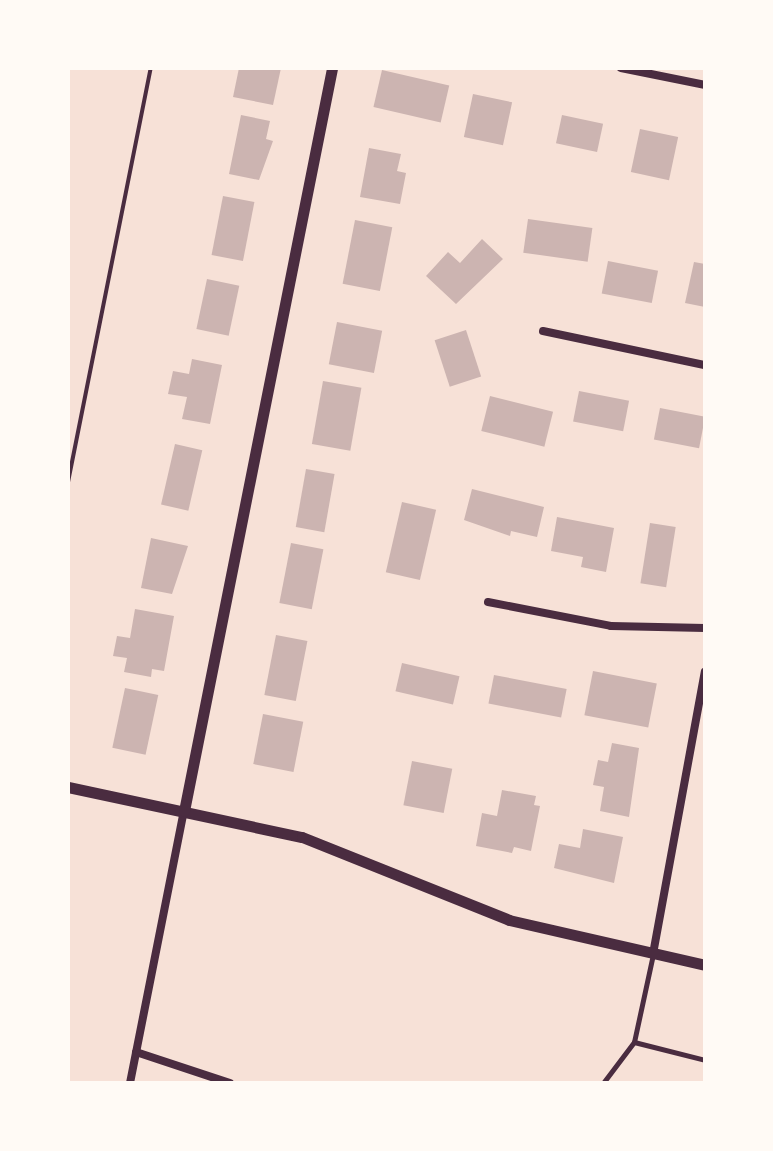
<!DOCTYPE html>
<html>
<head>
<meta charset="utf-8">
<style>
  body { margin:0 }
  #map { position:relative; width:773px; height:1151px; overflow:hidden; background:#f7e1d7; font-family:"Varela Round",sans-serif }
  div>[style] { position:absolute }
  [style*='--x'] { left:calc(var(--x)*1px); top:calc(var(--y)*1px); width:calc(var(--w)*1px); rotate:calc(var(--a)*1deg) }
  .building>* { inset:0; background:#ccb4b1; transform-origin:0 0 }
  .path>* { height:4px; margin:-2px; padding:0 2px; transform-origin:2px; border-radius:2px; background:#4a2c40 }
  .service>* { height:5px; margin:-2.5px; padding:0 2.5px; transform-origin:2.5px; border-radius:2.5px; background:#4a2c40 }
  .minor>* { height:8px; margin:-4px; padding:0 4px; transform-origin:4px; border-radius:4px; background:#4a2c40 }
  .tertiary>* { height:11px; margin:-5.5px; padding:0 5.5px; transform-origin:5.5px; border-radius:5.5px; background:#4a2c40 }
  span { translate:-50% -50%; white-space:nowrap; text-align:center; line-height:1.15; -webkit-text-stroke:6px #fffaf5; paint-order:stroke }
  .frame { position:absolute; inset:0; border:70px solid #fffaf5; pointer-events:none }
</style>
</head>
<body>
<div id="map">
  <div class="building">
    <i style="clip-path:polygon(239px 68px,281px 68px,273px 105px,233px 97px)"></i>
    <i style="left:382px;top:70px;width:69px;height:38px;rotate:13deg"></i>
    <i style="left:473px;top:94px;width:40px;height:44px;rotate:12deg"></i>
    <i style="clip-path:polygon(241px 115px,270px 121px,266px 139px,273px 141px,259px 180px,229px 174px)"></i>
    <i style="left:562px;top:115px;width:42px;height:29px;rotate:12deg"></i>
    <i style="left:640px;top:129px;width:39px;height:44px;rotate:12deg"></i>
    <i style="clip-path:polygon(369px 148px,401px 154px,397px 171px,406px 173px,400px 204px,360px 197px)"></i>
    <i style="left:223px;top:196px;width:32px;height:60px;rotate:11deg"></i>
    <i style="left:528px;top:219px;width:65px;height:34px;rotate:8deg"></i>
    <i style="left:355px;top:220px;width:38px;height:65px;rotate:11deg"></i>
    <i style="clip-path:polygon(482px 239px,503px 259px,456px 304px,426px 276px,448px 252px,460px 263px)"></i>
    <i style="left:608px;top:261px;width:51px;height:33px;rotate:11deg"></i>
    <i style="clip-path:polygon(694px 262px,705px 264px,705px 307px,685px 303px)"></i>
    <i style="left:207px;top:279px;width:33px;height:51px;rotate:12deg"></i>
    <i style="left:337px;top:322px;width:46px;height:43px;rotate:11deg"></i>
    <i style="left:466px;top:330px;width:49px;height:33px;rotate:72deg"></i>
    <i style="clip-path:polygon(192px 359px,222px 365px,210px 424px,182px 419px,187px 397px,168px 394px,173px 371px,189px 374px)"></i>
    <i style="left:323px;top:381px;width:39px;height:64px;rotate:10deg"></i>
    <i style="left:579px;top:391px;width:51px;height:31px;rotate:11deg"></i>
    <i style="left:490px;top:396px;width:65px;height:36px;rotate:14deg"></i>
    <i style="left:660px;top:408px;width:46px;height:32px;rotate:11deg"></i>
    <i style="left:175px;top:444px;width:28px;height:62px;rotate:13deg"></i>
    <i style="left:306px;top:469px;width:29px;height:59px;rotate:10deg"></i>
    <i style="clip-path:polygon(472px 489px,544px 507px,537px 537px,511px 531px,510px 536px,464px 520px)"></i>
    <i style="left:402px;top:502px;width:35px;height:72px;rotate:13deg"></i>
    <i style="clip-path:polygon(557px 517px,614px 528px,606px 572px,581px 567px,583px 557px,551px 551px)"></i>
    <i style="left:650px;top:523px;width:26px;height:61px;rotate:9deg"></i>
    <i style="clip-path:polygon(151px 538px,188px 546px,172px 594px,141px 588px)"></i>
    <i style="left:291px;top:543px;width:33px;height:61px;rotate:11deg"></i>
    <i style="clip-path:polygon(135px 609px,174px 616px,164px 671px,152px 669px,151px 677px,124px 672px,127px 658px,113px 656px,117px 636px,130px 638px)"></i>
    <i style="left:276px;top:635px;width:32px;height:61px;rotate:11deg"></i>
    <i style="left:402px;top:663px;width:59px;height:29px;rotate:13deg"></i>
    <i style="left:593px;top:671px;width:65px;height:45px;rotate:11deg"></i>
    <i style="left:494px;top:675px;width:74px;height:29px;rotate:11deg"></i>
    <i style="left:125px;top:688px;width:34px;height:61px;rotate:12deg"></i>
    <i style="left:263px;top:714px;width:41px;height:51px;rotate:11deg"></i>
    <i style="clip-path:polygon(612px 743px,639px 748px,629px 817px,600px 811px,604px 787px,593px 785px,598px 760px,608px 762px)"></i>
    <i style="left:412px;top:761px;width:41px;height:45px;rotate:11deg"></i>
    <i style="clip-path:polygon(502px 790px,536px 796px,534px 805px,540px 806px,531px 851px,514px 847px,512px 853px,476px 846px,482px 813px,497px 816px)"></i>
    <i style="clip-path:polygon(583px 829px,623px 837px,614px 883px,554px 868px,559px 844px,580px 848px)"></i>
  </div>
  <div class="path">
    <i style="--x:68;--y:482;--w:422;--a:-78.7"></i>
  </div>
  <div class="service">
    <i style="--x:634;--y:1042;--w:90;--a:-77.8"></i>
    <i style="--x:603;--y:1083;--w:51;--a:-52.9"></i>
    <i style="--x:634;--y:1042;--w:73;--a:14.2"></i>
  </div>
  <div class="minor">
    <i style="--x:621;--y:68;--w:86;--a:11.4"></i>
    <i style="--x:543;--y:331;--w:166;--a:11.9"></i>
    <i style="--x:488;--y:602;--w:125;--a:11"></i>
    <i style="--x:611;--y:626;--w:94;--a:1.2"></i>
    <i style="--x:653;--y:954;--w:287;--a:-79.6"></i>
    <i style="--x:136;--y:1052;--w:99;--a:18.3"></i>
    <i style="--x:130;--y:1083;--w:277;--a:-78.8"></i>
  </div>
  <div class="tertiary">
    <i style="--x:68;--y:787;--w:239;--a:12.1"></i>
    <i style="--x:302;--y:837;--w:223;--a:21.8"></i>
    <i style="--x:509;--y:920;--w:201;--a:12.9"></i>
    <i style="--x:184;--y:811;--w:758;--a:-78.73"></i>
  </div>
  <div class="frame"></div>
</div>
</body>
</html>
